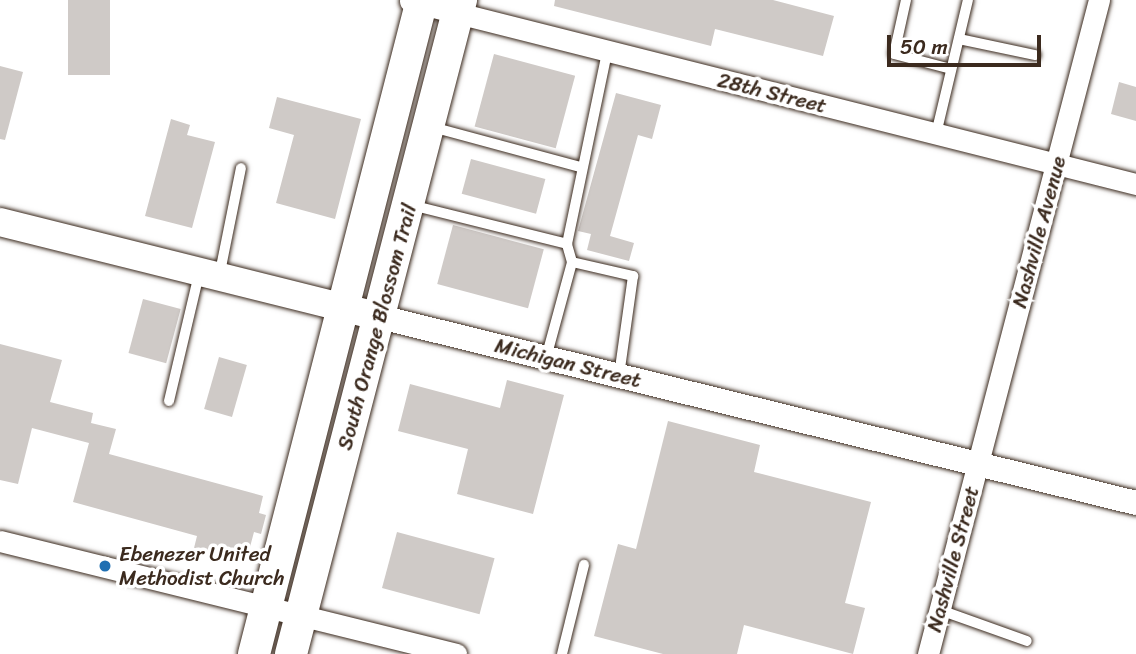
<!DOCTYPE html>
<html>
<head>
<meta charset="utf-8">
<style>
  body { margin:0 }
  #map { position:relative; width:1136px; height:654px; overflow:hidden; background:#fff; font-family:Sriracha,sans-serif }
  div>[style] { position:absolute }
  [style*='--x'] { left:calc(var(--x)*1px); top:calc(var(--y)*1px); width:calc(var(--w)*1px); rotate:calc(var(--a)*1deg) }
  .building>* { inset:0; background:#cfcac7; transform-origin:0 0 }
  .roads { filter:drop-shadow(0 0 2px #3b2a1e) drop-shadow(0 0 2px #3b2a1e) }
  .service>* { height:10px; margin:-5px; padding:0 5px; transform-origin:5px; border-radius:5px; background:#fff }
  .minor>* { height:21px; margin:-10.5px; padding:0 10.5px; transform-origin:10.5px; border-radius:10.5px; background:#fff }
  .tertiary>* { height:24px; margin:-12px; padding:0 12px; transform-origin:12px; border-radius:12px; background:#fff }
  .secondary>* { height:28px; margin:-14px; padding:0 14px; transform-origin:14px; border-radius:14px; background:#fff }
  .primary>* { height:32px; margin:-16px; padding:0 16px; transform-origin:16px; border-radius:16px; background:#fff }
  .dots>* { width:19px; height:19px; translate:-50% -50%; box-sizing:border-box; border:4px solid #fff; border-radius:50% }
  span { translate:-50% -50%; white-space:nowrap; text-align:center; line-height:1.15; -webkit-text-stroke:7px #fff; paint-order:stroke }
  .street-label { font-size:21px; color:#3b2a1e }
  .poi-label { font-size:21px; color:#3b2a1e }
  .left { translate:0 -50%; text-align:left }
  .scale { position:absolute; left:887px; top:35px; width:154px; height:32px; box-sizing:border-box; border:4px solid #3b2a1e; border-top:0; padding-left:9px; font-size:21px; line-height:24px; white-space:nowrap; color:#3b2a1e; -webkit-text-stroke:5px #fff; paint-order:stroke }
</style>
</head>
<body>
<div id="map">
  <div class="building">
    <i style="left:68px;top:0;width:42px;height:75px"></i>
    <i style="clip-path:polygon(555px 0,773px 0,834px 16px,823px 56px,715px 29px,711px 46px,554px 6px)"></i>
    <i style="left:494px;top:54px;width:84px;height:75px;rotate:15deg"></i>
    <i style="clip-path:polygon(0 66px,23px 72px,5px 140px,0 139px)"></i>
    <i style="clip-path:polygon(1119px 82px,1136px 87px,1136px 121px,1111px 114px)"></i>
    <i style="clip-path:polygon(616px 93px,661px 105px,652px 139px,638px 135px,610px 236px,634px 243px,629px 261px,587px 250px,591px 234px,578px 231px)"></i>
    <i style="clip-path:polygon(277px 97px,361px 119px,335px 219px,276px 203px,294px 135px,269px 128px)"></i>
    <i style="clip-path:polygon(171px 119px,190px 125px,187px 135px,215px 142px,192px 228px,145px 216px)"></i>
    <i style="left:471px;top:159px;width:77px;height:36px;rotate:15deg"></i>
    <i style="left:453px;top:225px;width:94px;height:61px;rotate:15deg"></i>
    <i style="left:143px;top:299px;width:39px;height:56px;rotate:15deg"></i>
    <i style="clip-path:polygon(0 344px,62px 360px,50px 402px,93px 413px,91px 423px,116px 429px,109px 454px,263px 496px,259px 513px,266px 515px,261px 534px,254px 532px,246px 562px,194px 548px,197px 536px,73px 502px,89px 443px,32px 428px,18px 484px,0 480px)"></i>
    <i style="left:219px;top:357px;width:29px;height:54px;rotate:16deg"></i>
    <i style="clip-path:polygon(507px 380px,564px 395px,533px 514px,457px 494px,468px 449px,398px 431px,410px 384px,500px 408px)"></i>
    <i style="clip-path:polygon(668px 421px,760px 445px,754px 472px,871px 502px,845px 603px,865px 608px,853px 654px,744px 625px,737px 654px,663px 654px,594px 636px,618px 544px,636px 549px)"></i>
    <i style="left:397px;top:532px;width:101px;height:58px;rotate:15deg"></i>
  </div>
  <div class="roads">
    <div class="service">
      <i style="--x:906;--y:0;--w:55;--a:102.5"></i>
      <i style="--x:894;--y:54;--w:59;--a:14.7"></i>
      <i style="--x:959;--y:39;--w:78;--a:11.9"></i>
      <i style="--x:432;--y:127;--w:153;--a:15.1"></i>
      <i style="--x:936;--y:134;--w:138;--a:-76.6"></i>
      <i style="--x:411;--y:205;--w:161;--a:14"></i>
      <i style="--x:572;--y:262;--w:19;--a:-106"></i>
      <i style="--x:567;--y:244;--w:196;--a:-78.2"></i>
      <i style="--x:219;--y:277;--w:111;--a:-78.6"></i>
      <i style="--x:546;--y:358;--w:99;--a:-74.8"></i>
      <i style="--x:572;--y:262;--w:63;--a:12.9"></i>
      <i style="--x:633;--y:276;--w:101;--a:98"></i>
      <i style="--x:169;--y:401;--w:130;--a:-76.7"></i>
      <i style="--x:940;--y:610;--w:92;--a:19.6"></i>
      <i style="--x:562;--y:654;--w:92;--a:-76.1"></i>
    </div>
    <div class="minor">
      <i style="--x:410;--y:1;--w:749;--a:14.15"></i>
      <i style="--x:0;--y:541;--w:470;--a:13.9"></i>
      <i style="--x:928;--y:654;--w:676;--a:-75.35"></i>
    </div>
    <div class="tertiary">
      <i style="--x:380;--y:317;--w:779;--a:13.82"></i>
    </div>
    <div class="secondary">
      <i style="--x:0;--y:222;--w:392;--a:14"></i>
    </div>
    <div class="primary">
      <i style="--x:254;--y:654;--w:675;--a:-75.59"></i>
      <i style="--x:291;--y:654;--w:676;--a:-75.43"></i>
    </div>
  </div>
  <div class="dots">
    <i style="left:105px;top:566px;background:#1f6fb2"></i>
  </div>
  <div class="street-label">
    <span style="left:772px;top:93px;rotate:14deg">28th Street</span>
    <span style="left:1039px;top:232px;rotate:-75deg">Nashville Avenue</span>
    <span style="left:377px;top:327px;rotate:-75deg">South Orange Blossom Trail</span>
    <span style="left:568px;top:363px;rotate:14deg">Michigan Street</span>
    <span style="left:953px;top:559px;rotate:-75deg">Nashville Street</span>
  </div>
  <div class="poi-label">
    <span class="left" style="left:119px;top:566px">Ebenezer United<br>Methodist Church</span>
  </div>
  <div class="scale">50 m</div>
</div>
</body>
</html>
